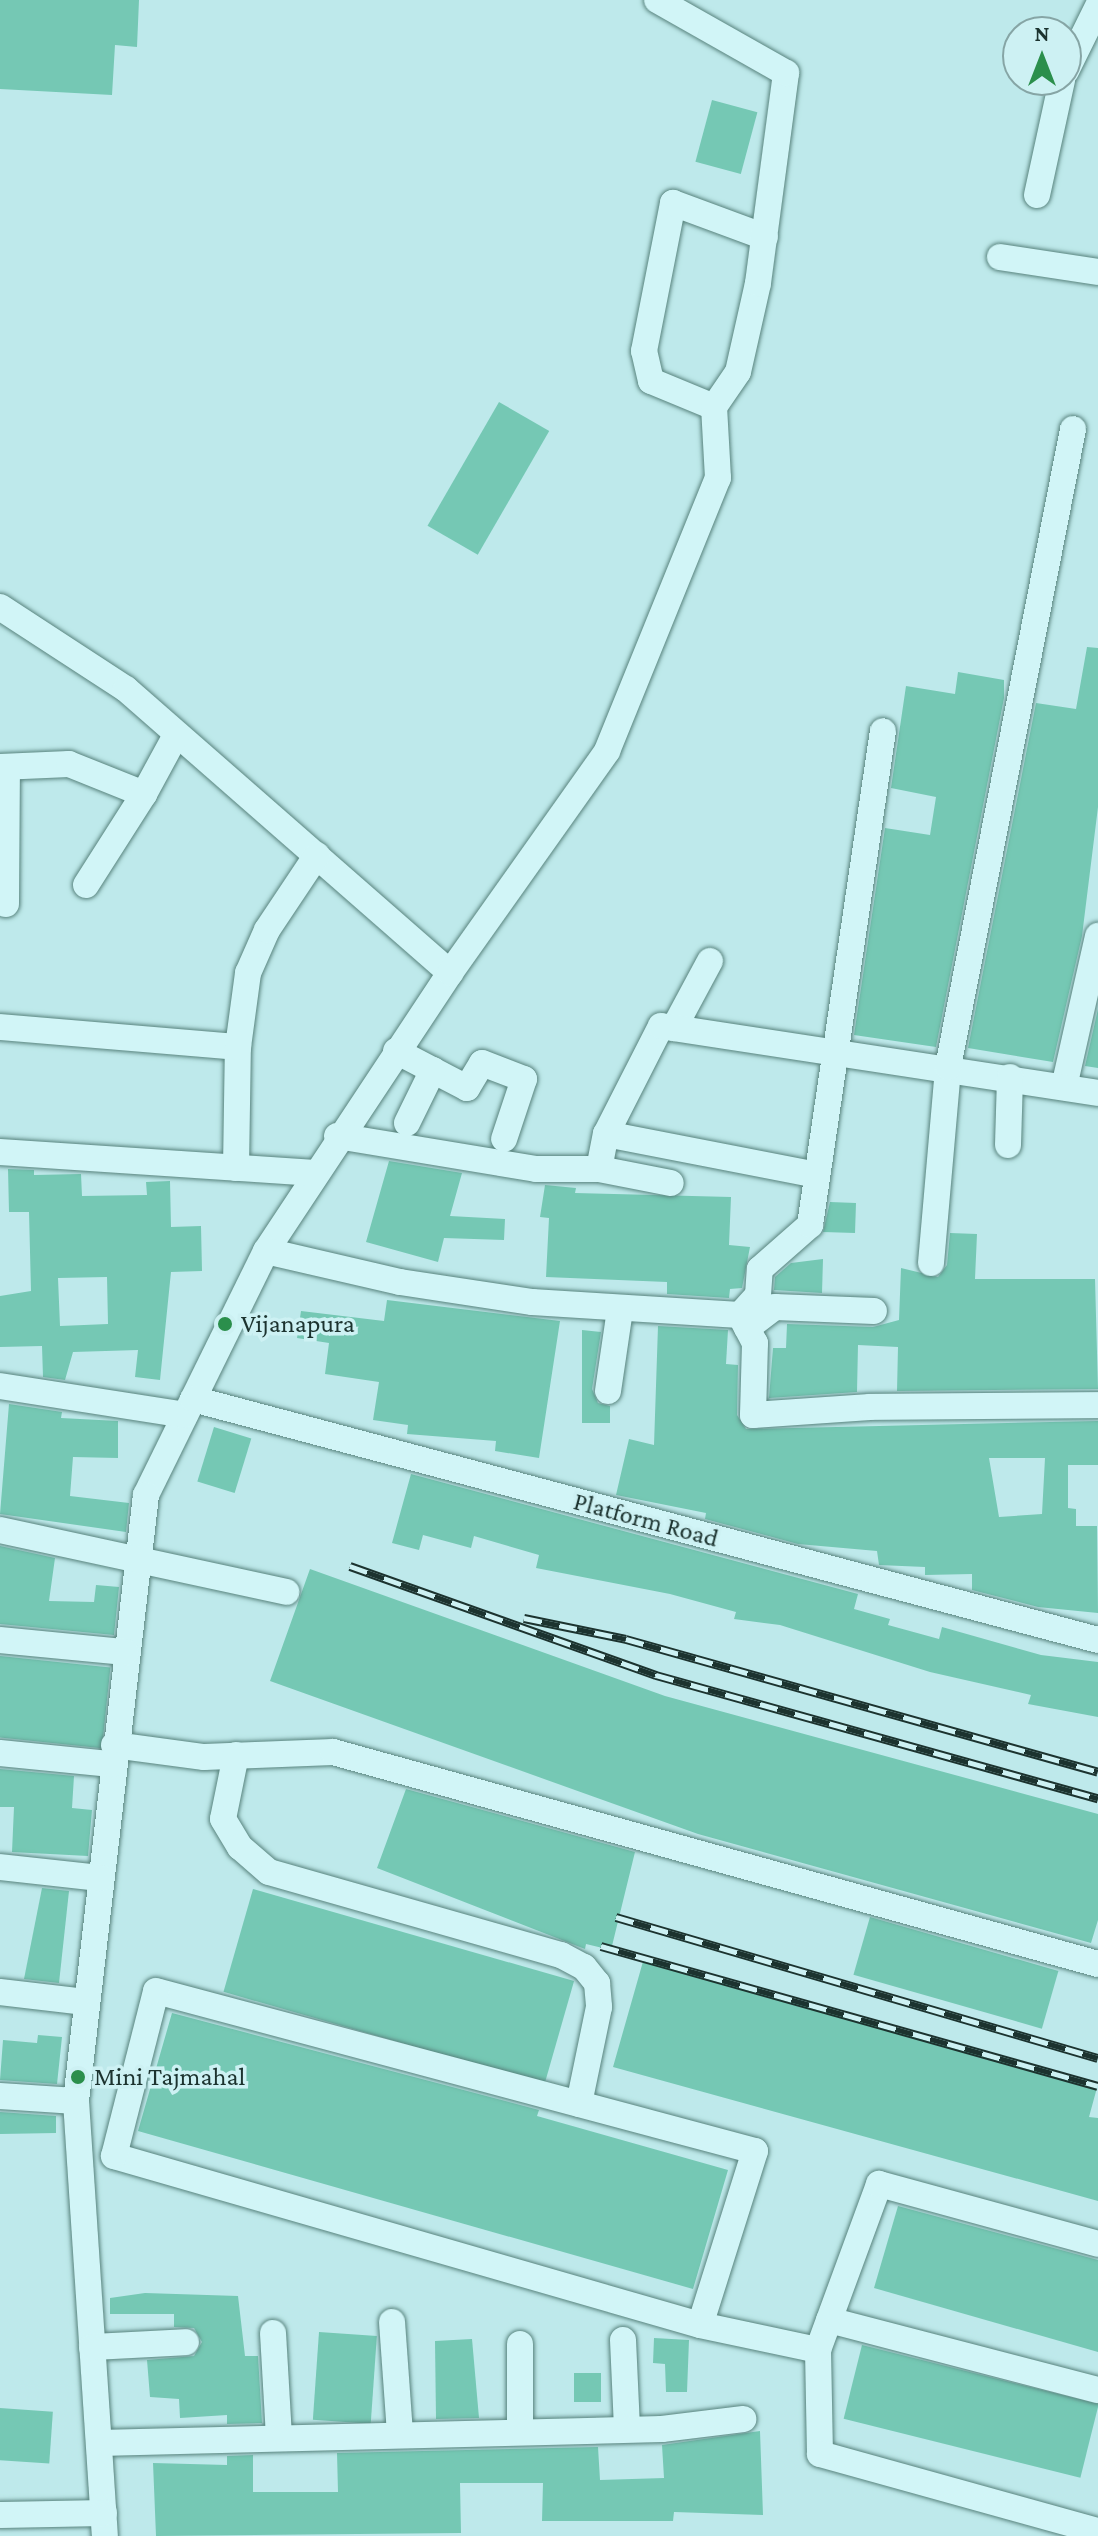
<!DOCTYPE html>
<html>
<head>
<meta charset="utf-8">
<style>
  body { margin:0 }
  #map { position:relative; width:1098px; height:2536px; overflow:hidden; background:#bee9eb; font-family:"Crimson Pro",serif }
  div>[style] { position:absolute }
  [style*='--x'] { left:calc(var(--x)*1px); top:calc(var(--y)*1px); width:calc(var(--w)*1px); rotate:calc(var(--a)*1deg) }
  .building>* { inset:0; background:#75c8b4; transform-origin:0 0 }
  .roads { filter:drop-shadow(0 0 2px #58837d) drop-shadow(0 0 2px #58837d) }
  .minor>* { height:26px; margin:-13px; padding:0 13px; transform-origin:13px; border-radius:13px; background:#d1f5f7 }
  .rail>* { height:9px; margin-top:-4.5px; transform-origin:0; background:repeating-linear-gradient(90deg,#cdf1f3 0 18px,#1c332f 0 36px); box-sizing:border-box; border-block:2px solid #1c332f }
  .dots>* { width:22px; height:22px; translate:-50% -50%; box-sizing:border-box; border:4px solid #cdf1f3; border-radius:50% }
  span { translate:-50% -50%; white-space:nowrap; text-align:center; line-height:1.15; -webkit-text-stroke:7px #cdf1f3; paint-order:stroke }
  .poi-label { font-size:26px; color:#1c332f }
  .left { translate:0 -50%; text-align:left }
  .street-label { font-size:26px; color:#1c332f }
  .north { position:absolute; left:1002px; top:16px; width:80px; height:80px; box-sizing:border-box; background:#cdf1f3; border:2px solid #86a5a5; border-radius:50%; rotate:0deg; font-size:22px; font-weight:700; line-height:32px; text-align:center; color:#1c332f }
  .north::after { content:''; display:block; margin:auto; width:28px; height:36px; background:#2b8f4c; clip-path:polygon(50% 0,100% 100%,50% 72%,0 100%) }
</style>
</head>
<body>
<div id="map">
  <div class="building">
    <i style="clip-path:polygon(0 0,139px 0,137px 47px,115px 45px,112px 95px,0 89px)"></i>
    <i style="left:712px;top:100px;width:47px;height:64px;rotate:15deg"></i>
    <i style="left:499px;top:402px;width:58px;height:143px;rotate:30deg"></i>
    <i style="clip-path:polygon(1087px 647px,1098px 648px,1098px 807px,1082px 936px,1053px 1062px,968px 1048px,1036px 703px,1076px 709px)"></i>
    <i style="clip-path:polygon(958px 672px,1004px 680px,1004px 698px,936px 1047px,854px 1035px,885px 828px,930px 835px,936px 797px,891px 788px,906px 686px,955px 694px)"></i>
    <i style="clip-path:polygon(1098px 1009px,1098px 1068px,1085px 1066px)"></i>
    <i style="clip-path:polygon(389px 1161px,462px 1173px,450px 1216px,505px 1219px,504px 1240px,444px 1238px,438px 1262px,366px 1242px)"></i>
    <i style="clip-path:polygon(evenodd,8px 1169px,34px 1170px,34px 1175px,81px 1174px,82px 1196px,147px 1195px,146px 1182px,170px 1181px,171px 1227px,201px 1226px,202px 1271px,171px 1272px,160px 1380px,135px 1377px,138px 1350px,73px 1352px,65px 1380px,43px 1377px,42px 1346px,0 1347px,0 1296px,31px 1291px,29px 1212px,9px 1212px,8px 1169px,107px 1277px,108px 1324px,60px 1326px,58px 1278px,107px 1277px)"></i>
    <i style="clip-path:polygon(545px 1185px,576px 1188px,575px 1193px,731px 1197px,729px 1245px,750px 1247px,742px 1288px,730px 1289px,729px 1298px,667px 1294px,667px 1282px,546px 1277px,549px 1218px,540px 1217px)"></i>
    <i style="clip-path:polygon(830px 1202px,856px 1203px,855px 1233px,823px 1232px)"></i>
    <i style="clip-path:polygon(950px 1233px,977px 1234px,975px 1279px,1095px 1279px,1098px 1389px,897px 1391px,898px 1347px,858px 1345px,857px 1392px,769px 1398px,773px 1348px,786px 1348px,787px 1324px,873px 1327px,899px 1320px,901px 1268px,938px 1277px,947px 1265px)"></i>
    <i style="clip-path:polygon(823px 1259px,822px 1293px,774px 1290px,775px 1277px,791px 1263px)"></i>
    <i style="clip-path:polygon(387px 1300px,560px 1321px,539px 1458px,495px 1451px,496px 1441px,407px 1434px,408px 1425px,373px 1420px,379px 1382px,325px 1374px,329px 1343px,297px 1338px,301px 1311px,384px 1321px)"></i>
    <i style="clip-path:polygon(evenodd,658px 1326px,728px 1330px,726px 1364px,738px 1365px,737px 1415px,746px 1429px,1098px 1421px,1098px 1465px,1068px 1465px,1068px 1508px,1076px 1509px,1076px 1526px,1097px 1526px,1098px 1613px,1038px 1607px,972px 1590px,972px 1574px,925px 1575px,925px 1567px,879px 1565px,877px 1551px,798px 1544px,705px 1519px,706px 1513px,616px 1495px,629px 1439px,654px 1445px,658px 1326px,989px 1458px,1045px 1458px,1042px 1514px,999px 1517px,989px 1458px)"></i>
    <i style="clip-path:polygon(582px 1330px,601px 1332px,592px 1389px,598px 1403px,610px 1406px,610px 1423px,582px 1423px)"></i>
    <i style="clip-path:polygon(9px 1404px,62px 1412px,61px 1418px,118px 1421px,118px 1458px,73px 1457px,70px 1496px,129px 1503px,126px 1532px,0 1514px)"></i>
    <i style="left:214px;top:1427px;width:39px;height:57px;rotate:17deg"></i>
    <i style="clip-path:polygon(411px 1474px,858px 1594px,854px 1609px,890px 1619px,888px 1625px,939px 1639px,942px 1627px,1041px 1655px,1098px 1662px,1098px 1717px,1028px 1704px,1031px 1695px,930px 1672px,780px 1625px,734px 1619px,736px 1612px,670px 1594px,536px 1568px,539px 1555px,474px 1536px,471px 1548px,423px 1535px,419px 1550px,392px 1543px)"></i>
    <i style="clip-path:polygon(0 1546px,55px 1558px,49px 1601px,94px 1602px,96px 1585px,119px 1587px,114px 1635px,0 1624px)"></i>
    <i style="clip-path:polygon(310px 1569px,665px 1696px,1098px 1814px,1098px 1920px,1091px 1943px,698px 1834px,270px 1681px)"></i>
    <i style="left:0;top:1656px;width:111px;height:81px;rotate:6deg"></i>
    <i style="clip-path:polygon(0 1769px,74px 1776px,72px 1808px,92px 1810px,88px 1856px,12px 1852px,14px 1807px,0 1807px)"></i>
    <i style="clip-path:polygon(406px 1789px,635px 1852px,611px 1950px,586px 1944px,585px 1949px,377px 1868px)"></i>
    <i style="clip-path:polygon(42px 1888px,69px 1891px,59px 1983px,24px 1979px)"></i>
    <i style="left:253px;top:1889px;width:334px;height:107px;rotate:16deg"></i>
    <i style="left:870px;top:1917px;width:196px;height:60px;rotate:16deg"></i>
    <i style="clip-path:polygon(644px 1958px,1098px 2084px,1089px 2117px,1098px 2118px,1098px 2201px,613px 2067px)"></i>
    <i style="clip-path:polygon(172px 2013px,539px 2110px,537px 2116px,728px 2170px,693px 2289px,138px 2131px)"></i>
    <i style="clip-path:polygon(38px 2035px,62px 2037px,57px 2084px,0 2080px,3px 2040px,37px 2043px)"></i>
    <i style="clip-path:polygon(0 2112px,56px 2116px,56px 2133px,0 2134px)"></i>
    <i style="clip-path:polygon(898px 2206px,1098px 2260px,1098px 2352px,874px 2288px)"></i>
    <i style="clip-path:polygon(145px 2293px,238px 2296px,245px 2356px,258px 2356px,262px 2423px,227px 2424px,227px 2415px,180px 2418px,179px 2399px,150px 2397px,147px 2360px,194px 2356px,202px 2342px,194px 2328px,174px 2327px,174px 2314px,110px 2314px,110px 2298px)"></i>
    <i style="left:319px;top:2332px;width:58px;height:88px;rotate:4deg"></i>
    <i style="clip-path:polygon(654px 2338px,689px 2340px,687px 2392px,666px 2392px,665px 2364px,653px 2363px)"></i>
    <i style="clip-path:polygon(472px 2339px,479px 2418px,436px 2419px,435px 2341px)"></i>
    <i style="left:862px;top:2345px;width:244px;height:76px;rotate:14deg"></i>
    <i style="left:574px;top:2373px;width:27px;height:29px"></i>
    <i style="left:0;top:2408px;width:53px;height:52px;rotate:4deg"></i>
    <i style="clip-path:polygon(760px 2431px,763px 2515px,674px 2512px,673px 2521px,542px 2521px,543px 2483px,460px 2483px,461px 2533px,156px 2536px,153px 2463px,227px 2465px,227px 2456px,253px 2455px,253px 2492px,338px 2492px,337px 2453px,598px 2447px,600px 2480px,664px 2478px,662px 2445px)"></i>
  </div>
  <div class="roads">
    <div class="minor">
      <i style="--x:1066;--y:71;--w:72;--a:-63.8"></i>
      <i style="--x:1037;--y:195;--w:118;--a:-77.7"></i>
      <i style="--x:1000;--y:257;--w:99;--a:8.7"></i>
      <i style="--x:714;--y:407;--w:68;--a:-157.6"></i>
      <i style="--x:651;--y:381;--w:31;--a:-103"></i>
      <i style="--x:644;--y:351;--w:151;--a:-78.9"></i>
      <i style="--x:673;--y:203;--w:98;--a:20.3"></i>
      <i style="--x:0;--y:607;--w:150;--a:33.1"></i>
      <i style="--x:126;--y:689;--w:431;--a:41.2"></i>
      <i style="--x:450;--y:973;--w:333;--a:123.5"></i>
      <i style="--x:266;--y:1251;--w:272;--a:116.2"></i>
      <i style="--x:146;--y:1495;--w:610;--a:96.59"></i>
      <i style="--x:76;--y:2101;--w:436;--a:86.2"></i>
      <i style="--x:0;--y:767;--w:69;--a:-2.5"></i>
      <i style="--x:69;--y:764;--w:81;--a:21.8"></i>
      <i style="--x:144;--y:794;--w:67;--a:-61.5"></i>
      <i style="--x:86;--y:885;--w:108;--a:-57.5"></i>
      <i style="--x:6;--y:904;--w:137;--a:-89.6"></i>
      <i style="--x:450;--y:973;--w:272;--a:-54.7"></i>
      <i style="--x:607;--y:751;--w:295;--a:-67.9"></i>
      <i style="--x:718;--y:478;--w:71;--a:-93.2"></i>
      <i style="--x:714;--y:407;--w:42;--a:-55.6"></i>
      <i style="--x:738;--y:372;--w:91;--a:-77.3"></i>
      <i style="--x:758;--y:283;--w:212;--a:-82.4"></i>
      <i style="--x:786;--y:73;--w:148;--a:-150.5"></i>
      <i style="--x:0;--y:1027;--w:239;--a:4.8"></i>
      <i style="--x:674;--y:1028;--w:76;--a:-61.8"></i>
      <i style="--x:396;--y:1051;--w:80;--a:27.5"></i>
      <i style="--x:467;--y:1088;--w:29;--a:-59"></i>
      <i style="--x:482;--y:1063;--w:45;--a:20.9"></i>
      <i style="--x:524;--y:1079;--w:63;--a:108.4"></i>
      <i style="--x:1064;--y:1087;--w:155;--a:-77.3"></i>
      <i style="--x:407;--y:1123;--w:59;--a:-63.9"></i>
      <i style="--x:606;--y:1134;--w:215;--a:11"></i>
      <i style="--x:337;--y:1136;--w:202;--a:9.4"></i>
      <i style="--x:536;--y:1169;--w:63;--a:0"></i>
      <i style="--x:599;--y:1169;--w:36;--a:-79"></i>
      <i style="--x:606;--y:1134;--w:121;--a:-63"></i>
      <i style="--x:661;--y:1026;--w:442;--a:8.7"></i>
      <i style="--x:1008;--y:1145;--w:68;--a:-88.3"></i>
      <i style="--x:0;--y:1152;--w:316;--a:3.8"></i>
      <i style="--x:236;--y:1168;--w:121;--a:-89.1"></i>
      <i style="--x:238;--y:1047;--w:75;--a:-82.3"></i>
      <i style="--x:248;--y:973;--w:47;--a:-66.2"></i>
      <i style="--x:267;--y:930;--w:90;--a:-56.3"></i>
      <i style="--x:599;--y:1169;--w:73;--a:11"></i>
      <i style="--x:266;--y:1251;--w:138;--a:13"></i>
      <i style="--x:400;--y:1282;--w:134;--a:8.6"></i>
      <i style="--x:532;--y:1302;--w:208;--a:3.6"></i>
      <i style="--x:740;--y:1315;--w:32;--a:62"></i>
      <i style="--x:755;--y:1343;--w:72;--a:91.6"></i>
      <i style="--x:753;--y:1415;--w:117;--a:-3.9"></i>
      <i style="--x:870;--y:1407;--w:228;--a:-0.5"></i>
      <i style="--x:931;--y:1263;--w:197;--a:-85"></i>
      <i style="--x:948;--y:1067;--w:650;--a:-78.91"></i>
      <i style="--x:740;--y:1315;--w:27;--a:-48"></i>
      <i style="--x:758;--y:1295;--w:26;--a:-86"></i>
      <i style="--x:760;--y:1269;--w:67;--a:-41.3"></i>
      <i style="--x:810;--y:1225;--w:499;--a:-81.6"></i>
      <i style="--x:747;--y:1328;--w:35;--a:-37"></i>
      <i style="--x:775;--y:1307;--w:99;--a:2.3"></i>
      <i style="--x:0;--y:1386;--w:187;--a:8.9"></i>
      <i style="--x:608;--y:1391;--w:82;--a:-81.6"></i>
      <i style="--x:193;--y:1399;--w:937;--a:14.91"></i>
      <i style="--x:0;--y:1530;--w:293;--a:12.2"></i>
      <i style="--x:0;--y:1640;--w:126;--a:5.5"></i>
      <i style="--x:114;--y:1745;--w:91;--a:7.6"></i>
      <i style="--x:204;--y:1757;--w:129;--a:-2.2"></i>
      <i style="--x:333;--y:1752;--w:794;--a:15.49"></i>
      <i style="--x:0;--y:1753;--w:112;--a:5.7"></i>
      <i style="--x:236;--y:1755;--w:65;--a:101.5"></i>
      <i style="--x:223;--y:1819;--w:33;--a:59"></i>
      <i style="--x:240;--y:1847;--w:38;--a:41"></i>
      <i style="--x:269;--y:1872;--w:304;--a:15.9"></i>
      <i style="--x:561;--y:1955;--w:26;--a:28"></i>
      <i style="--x:584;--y:1967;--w:21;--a:51"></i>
      <i style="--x:597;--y:1983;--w:24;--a:85"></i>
      <i style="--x:599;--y:2007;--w:99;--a:101.7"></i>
      <i style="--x:0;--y:1867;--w:101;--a:6.3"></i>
      <i style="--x:156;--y:1991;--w:620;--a:14.96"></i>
      <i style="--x:755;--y:2151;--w:182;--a:107.5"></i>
      <i style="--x:700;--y:2325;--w:610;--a:-163.91"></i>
      <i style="--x:114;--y:2156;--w:170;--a:-75.7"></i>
      <i style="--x:0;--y:1992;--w:86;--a:6.7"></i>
      <i style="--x:0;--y:2096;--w:76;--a:3.8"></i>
      <i style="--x:829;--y:2320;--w:278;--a:14.6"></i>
      <i style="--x:392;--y:2322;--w:112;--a:85.9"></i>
      <i style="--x:700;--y:2325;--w:121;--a:12"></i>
      <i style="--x:818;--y:2350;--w:104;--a:88.9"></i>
      <i style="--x:820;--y:2454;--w:288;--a:15.5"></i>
      <i style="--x:273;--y:2333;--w:105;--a:86.7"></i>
      <i style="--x:623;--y:2340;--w:89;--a:87.4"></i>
      <i style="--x:520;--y:2344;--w:88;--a:90"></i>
      <i style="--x:92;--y:2347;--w:94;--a:-3"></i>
      <i style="--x:818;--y:2350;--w:177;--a:-69.8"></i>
      <i style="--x:879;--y:2184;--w:227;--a:15.3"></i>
      <i style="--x:99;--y:2443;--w:563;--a:-1.42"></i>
      <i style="--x:662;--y:2429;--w:82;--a:-7"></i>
      <i style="--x:0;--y:2515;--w:104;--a:-1.1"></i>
    </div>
  </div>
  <div class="rail">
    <i style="--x:350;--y:1566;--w:325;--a:19.6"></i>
    <i style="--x:656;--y:1675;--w:459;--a:15.6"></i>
    <i style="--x:524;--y:1618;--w:104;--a:11.6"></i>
    <i style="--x:626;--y:1639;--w:490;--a:15.7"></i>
    <i style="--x:616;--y:1917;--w:502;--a:16.31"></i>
    <i style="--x:601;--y:1946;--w:516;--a:15.73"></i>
  </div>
  <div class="dots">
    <i style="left:225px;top:1324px;background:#2b8f4c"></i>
    <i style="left:78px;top:2077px;background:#2b8f4c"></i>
  </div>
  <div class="poi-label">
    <span class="left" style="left:241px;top:1324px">Vijanapura</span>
    <span class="left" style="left:94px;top:2077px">Mini Tajmahal</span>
  </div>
  <div class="street-label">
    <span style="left:646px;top:1520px;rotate:15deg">Platform Road</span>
  </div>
  <div class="north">N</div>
</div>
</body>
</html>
